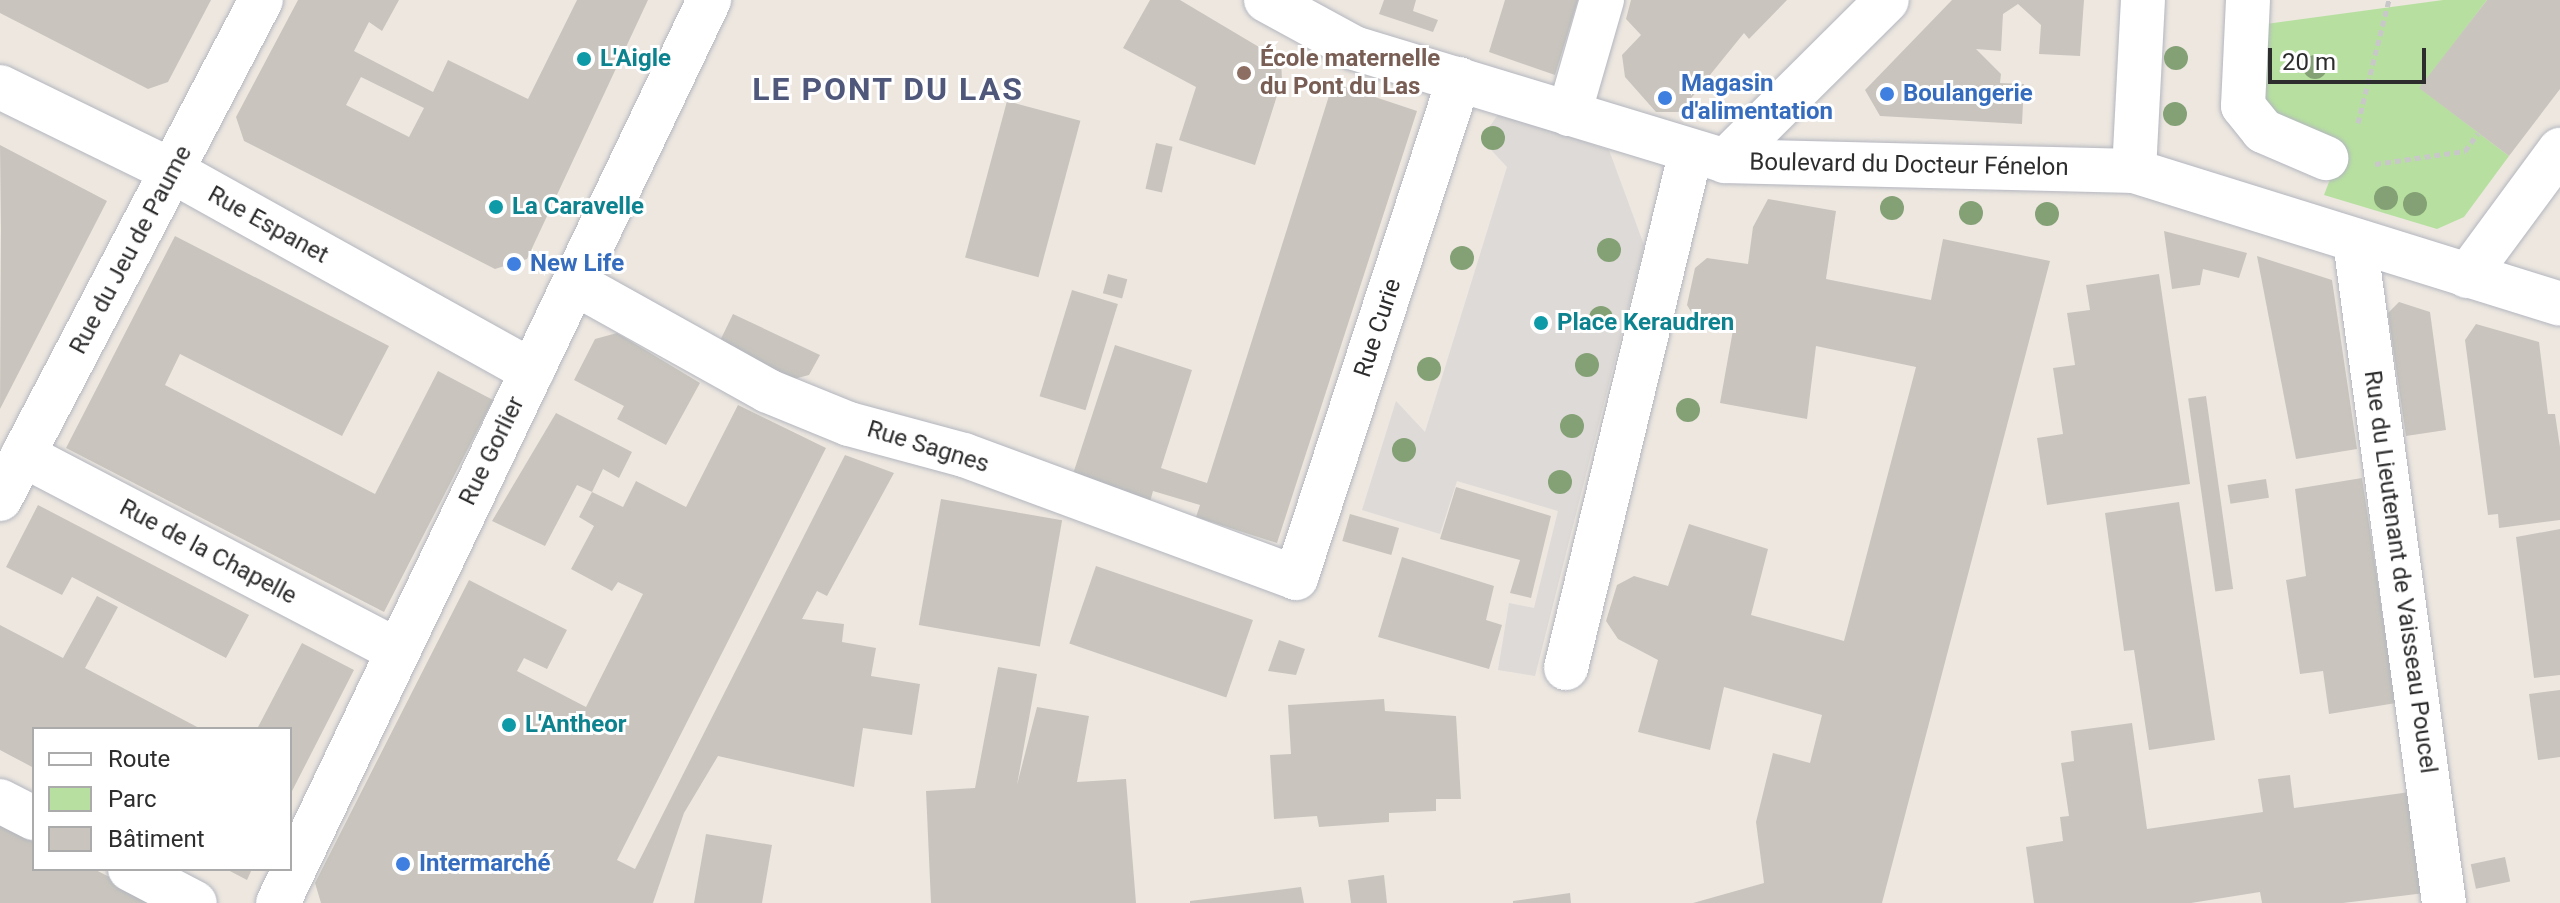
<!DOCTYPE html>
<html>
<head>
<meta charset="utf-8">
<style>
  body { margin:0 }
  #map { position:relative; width:2560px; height:903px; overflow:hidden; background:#ede7e0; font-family:Roboto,sans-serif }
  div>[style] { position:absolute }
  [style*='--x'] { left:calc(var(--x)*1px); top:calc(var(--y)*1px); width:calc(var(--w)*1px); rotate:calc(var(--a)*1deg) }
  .green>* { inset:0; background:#b7e0a0 }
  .plaza>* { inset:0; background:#dedad7 }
  .building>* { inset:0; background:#c9c5be; transform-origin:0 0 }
  .path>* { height:5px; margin-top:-2.5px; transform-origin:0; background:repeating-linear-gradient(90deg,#c8c8c8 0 6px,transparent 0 10px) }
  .roads { filter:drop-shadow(0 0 2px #b3b6bf) drop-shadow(0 0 2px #b3b6bf) }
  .minor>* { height:44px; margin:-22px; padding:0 22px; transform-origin:22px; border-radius:22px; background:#fff }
  .trees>* { width:24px; height:24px; margin:-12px; border-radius:50%; background:#84a176 }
  .dots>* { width:22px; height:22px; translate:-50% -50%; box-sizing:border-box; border:4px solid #fff; border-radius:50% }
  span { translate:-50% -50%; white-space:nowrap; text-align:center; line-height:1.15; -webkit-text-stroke:6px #fff; paint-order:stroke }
  .culture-label { font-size:24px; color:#0d838f; font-weight:700 }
  .left { translate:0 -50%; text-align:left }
  .education-label { font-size:24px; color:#785e54; font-weight:700 }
  .shop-label { font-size:24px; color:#366cbe; font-weight:700 }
  .street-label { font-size:24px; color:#2d2d2d }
  .district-label { font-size:32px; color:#4f587b; font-weight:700; letter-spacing:2px }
  .legend { position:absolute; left:32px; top:727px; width:260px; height:144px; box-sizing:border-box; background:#fff; border:2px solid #ababab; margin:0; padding:10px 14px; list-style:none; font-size:24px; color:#2d2d2d }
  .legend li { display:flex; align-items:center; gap:16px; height:40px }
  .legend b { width:40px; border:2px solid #ababab }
  .scale { position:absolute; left:2268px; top:48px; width:158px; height:36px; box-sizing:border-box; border:4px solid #2d2d2d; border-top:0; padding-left:10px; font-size:24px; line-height:28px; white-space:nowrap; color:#2d2d2d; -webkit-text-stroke:6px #fff; paint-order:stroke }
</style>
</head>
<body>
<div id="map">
  <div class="green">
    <i style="clip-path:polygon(2443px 0,2487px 0,2420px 88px,2509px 156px,2464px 217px,2437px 229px,2324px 195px,2342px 148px,2278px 123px,2264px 104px,2266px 24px)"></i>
  </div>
  <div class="plaza">
    <i style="clip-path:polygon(1499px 113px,1609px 150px,1644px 245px,1535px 676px,1498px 670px,1509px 603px,1534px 608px,1558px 511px,1457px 481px,1440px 534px,1362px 510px,1396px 401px,1425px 432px,1507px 167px,1481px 139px)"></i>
  </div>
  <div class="building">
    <i style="clip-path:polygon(0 0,211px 0,168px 82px,148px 89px,0 13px)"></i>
    <i style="clip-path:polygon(evenodd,298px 0,399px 0,382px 31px,369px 22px,354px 51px,433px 92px,448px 60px,528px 99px,577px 0,648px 0,527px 259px,495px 269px,244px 141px,236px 117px,298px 0,361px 77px,424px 108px,409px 137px,346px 105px,361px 77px)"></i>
    <i style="clip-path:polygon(1150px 0,1180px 0,1281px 60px,1282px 80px,1255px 165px,1179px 140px,1196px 87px,1123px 48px)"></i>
    <i style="clip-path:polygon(1384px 0,1416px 0,1413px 11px,1438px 20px,1433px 32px,1379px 14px)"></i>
    <i style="clip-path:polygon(1505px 0,1578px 0,1555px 75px,1489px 52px)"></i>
    <i style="clip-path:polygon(1631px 0,1787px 0,1749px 39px,1744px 33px,1680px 112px,1656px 112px,1625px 77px,1622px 55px,1641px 35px,1626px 19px)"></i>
    <i style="clip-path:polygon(1952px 0,2084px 0,2080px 56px,2039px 54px,2041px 25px,2018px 4px,2003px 14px,2001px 51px,1976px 49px,2001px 74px,2000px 83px,2024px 84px,2022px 124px,1880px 116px,1865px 90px)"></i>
    <i style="clip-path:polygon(2487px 0,2560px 0,2560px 89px,2509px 156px,2419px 88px)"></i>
    <i style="clip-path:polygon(1333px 83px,1417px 111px,1277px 543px,1196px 517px,1200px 505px,1153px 491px,1150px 502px,1073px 474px,1115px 345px,1192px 370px,1161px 468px,1207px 483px)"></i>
    <i style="left:1007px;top:101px;width:76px;height:162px;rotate:15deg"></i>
    <i style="left:1156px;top:143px;width:17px;height:47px;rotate:13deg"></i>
    <i style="clip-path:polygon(0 145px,107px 201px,0 409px,1px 229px)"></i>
    <i style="clip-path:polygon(1768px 199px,1836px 211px,1826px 279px,1931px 300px,1943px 239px,2050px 261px,1882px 903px,1693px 903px,1764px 883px,1756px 822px,1773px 753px,1810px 763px,1822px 715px,1724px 687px,1710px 750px,1638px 732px,1658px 660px,1618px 639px,1606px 621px,1617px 585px,1634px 576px,1668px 586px,1689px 524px,1768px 549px,1751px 615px,1844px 641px,1916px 367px,1816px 346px,1807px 419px,1720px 403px,1733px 330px,1696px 320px,1687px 305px,1695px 268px,1707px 258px,1748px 264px,1753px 227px)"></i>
    <i style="clip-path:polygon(2164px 231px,2247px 253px,2239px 278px,2203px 269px,2200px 285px,2172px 289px)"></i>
    <i style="clip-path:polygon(175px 236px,389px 346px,342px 436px,180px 354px,165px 385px,375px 494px,438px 371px,493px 400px,384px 612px,66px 448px)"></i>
    <i style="clip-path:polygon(2257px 256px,2332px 280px,2357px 449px,2296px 459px)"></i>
    <i style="left:1108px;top:274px;width:20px;height:20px;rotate:15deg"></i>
    <i style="clip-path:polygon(2159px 274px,2190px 484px,2047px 505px,2037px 438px,2063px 434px,2053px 368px,2075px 365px,2067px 313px,2090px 310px,2086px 285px)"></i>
    <i style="left:1072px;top:290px;width:48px;height:111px;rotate:17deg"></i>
    <i style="clip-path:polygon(2399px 302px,2430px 312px,2446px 430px,2406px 436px,2388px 313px)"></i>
    <i style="clip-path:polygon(733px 314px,820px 355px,809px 375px,794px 379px,716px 349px)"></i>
    <i style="clip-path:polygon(2476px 324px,2539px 342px,2548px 414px,2555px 414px,2560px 447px,2560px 520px,2499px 528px,2498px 514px,2488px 515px,2465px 340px)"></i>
    <i style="clip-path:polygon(617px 333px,700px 383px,666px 445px,617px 419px,624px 406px,574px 380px,595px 339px)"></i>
    <i style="left:2206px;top:396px;width:195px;height:18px;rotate:82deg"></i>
    <i style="clip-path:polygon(738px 405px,826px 448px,617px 860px,635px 869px,845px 455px,894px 473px,827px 596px,817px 591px,802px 619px,844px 624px,842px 642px,876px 648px,871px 676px,920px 684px,912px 735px,863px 728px,854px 787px,718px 756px,684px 813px,653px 903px,321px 903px,315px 883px,469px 580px,567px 630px,547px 669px,524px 658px,517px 671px,586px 707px,643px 594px,618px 582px,612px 591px,571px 569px,594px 526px,579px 517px,592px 492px,623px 507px,636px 481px,686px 507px)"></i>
    <i style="clip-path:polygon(556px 413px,632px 452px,619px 478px,603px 469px,592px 492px,577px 485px,545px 546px,492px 521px)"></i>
    <i style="clip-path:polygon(2362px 478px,2396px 703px,2329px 714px,2323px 671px,2300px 674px,2286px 580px,2306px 576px,2295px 489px)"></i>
    <i style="left:2266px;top:479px;width:19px;height:39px;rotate:81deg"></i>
    <i style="clip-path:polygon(1456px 487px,1551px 516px,1531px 598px,1510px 593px,1520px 560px,1440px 539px)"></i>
    <i style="left:941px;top:499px;width:123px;height:128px;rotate:10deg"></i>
    <i style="clip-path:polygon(2179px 502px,2215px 740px,2149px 750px,2134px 650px,2124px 651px,2105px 513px)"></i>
    <i style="clip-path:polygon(38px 505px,249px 615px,226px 658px,72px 577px,62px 595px,6px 567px)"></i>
    <i style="left:1350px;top:514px;width:51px;height:28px;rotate:16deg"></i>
    <i style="clip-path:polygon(2560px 529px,2560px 675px,2534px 678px,2516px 537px)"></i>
    <i style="clip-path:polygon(1402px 557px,1494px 586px,1486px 620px,1502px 625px,1489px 669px,1378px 637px)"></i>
    <i style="left:1096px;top:566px;width:166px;height:82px;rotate:19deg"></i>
    <i style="clip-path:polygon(97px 596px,118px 607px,85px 668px,201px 729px,34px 729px,34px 768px,0 750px,0 625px,63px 658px)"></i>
    <i style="clip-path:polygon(1279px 640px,1305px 649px,1296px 675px,1268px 671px)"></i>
    <i style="clip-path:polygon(302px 643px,354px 670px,290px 795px,290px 729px,257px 729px)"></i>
    <i style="clip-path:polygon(998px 667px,1037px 674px,1017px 785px,1037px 707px,1089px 716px,1077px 782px,1126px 779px,1136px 903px,931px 903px,926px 791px,975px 788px)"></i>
    <i style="clip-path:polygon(2560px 690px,2560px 757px,2538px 760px,2529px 694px)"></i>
    <i style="clip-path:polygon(1384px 699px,1385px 711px,1456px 716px,1461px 799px,1436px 799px,1436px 811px,1389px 813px,1389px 822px,1319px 827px,1317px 816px,1274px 819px,1270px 755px,1291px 754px,1288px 705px)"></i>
    <i style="clip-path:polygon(2132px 723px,2147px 829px,2263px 812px,2258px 779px,2290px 775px,2294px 808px,2410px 792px,2425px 893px,2343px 903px,2262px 903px,2260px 892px,2191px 903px,2034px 903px,2026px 847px,2063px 841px,2060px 817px,2069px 816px,2061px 763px,2074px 761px,2071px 731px)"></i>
    <i style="clip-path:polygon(0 820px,34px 838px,34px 869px,94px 869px,159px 903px,0 903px)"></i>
    <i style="clip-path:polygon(706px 834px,772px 845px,762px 903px,694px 903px)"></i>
    <i style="left:2505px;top:857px;width:25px;height:35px;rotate:78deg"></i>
    <i style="clip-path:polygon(226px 869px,252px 869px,247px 880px)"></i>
    <i style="clip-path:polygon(1384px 875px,1387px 903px,1351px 903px,1348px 880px)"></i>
    <i style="clip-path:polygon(1301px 887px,1304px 903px,1190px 903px,1190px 901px)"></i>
    <i style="clip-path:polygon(1570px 893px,1571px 903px,1513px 903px,1513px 901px)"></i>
  </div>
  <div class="path">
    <i style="--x:2358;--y:123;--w:127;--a:-75.9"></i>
    <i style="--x:2375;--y:164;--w:91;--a:-8.2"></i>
    <i style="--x:2465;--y:151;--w:22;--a:-54"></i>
  </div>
  <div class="roads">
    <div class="minor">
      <i style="--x:1266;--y:0;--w:100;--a:28.6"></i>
      <i style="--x:1354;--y:48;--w:388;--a:16.9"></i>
      <i style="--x:1725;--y:161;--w:409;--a:1.4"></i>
      <i style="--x:2134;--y:171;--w:446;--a:17.3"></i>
      <i style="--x:2248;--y:0;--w:106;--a:92.7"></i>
      <i style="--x:2243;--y:106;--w:32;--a:51"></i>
      <i style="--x:2263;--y:131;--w:69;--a:23.2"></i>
      <i style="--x:0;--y:87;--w:191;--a:26"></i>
      <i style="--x:172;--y:171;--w:412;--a:29.1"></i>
      <i style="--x:1569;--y:114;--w:119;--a:-73.9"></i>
      <i style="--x:1725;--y:161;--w:228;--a:-44.8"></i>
      <i style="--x:2134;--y:171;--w:171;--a:-87"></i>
      <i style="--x:2355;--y:241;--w:668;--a:82.34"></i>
      <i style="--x:2467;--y:276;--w:157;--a:-53.6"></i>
      <i style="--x:576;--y:284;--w:220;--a:29.1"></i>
      <i style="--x:768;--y:391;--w:87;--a:22.2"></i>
      <i style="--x:849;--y:424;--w:119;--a:15.1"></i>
      <i style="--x:964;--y:455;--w:354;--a:20.3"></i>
      <i style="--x:1296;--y:578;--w:525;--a:-71.91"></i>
      <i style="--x:23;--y:455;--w:419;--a:27.6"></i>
      <i style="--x:0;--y:499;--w:563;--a:-62.39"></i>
      <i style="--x:1566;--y:668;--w:532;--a:-76.41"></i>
      <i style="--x:0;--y:801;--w:38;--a:27"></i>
      <i style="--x:130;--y:869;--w:73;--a:27.6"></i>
      <i style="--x:278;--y:903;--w:1001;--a:-64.48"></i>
    </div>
  </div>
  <div class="trees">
    <i style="left:2176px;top:58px"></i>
    <i style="left:2315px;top:67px"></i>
    <i style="left:2175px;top:114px"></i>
    <i style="left:1493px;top:138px"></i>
    <i style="left:2386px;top:198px"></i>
    <i style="left:2415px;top:204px"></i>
    <i style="left:1892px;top:208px"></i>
    <i style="left:1971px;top:213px"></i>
    <i style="left:2047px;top:214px"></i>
    <i style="left:1609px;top:250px"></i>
    <i style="left:1462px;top:258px"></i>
    <i style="left:1601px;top:318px"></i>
    <i style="left:1587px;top:365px"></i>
    <i style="left:1429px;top:369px"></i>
    <i style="left:1688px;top:410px"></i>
    <i style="left:1572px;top:426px"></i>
    <i style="left:1404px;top:450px"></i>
    <i style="left:1560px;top:482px"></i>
  </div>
  <div class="dots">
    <i style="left:584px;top:59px;background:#0f9aa8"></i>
    <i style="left:1244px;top:73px;background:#8d6e63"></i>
    <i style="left:1887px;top:94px;background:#3f7fe0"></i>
    <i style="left:1665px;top:98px;background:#3f7fe0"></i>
    <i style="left:496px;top:207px;background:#0f9aa8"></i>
    <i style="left:514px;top:264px;background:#3f7fe0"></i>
    <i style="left:1541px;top:323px;background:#0f9aa8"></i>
    <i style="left:509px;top:725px;background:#0f9aa8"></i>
    <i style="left:403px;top:864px;background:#3f7fe0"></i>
  </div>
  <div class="culture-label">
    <span class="left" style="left:600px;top:59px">L'Aigle</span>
    <span class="left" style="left:512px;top:207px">La Caravelle</span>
    <span class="left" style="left:1557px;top:323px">Place Keraudren</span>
    <span class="left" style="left:525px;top:725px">L'Antheor</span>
  </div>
  <div class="education-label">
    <span class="left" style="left:1260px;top:73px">École maternelle<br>du Pont du Las</span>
  </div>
  <div class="shop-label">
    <span class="left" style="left:1681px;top:98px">Magasin<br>d'alimentation</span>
    <span class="left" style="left:1903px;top:94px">Boulangerie</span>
    <span class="left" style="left:530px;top:264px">New Life</span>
    <span class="left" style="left:419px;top:864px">Intermarché</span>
  </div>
  <div class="street-label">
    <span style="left:1909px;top:165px;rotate:1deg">Boulevard du Docteur Fénelon</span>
    <span style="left:268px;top:225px;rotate:29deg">Rue Espanet</span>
    <span style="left:131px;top:250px;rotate:-62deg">Rue du Jeu de Paume</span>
    <span style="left:1378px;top:328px;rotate:-72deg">Rue Curie</span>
    <span style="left:928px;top:447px;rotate:17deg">Rue Sagnes</span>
    <span style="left:492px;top:451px;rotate:-64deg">Rue Gorlier</span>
    <span style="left:208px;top:552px;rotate:28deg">Rue de la Chapelle</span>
    <span style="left:2400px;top:572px;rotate:82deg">Rue du Lieutenant de Vaisseau Poucel</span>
  </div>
  <div class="district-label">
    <span style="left:888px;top:89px">LE PONT DU LAS</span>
  </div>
  <ul class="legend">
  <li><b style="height:10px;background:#fff"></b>Route</li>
  <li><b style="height:22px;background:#b7e0a0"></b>Parc</li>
  <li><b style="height:22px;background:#c9c5be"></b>Bâtiment</li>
  </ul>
  <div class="scale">20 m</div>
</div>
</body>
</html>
